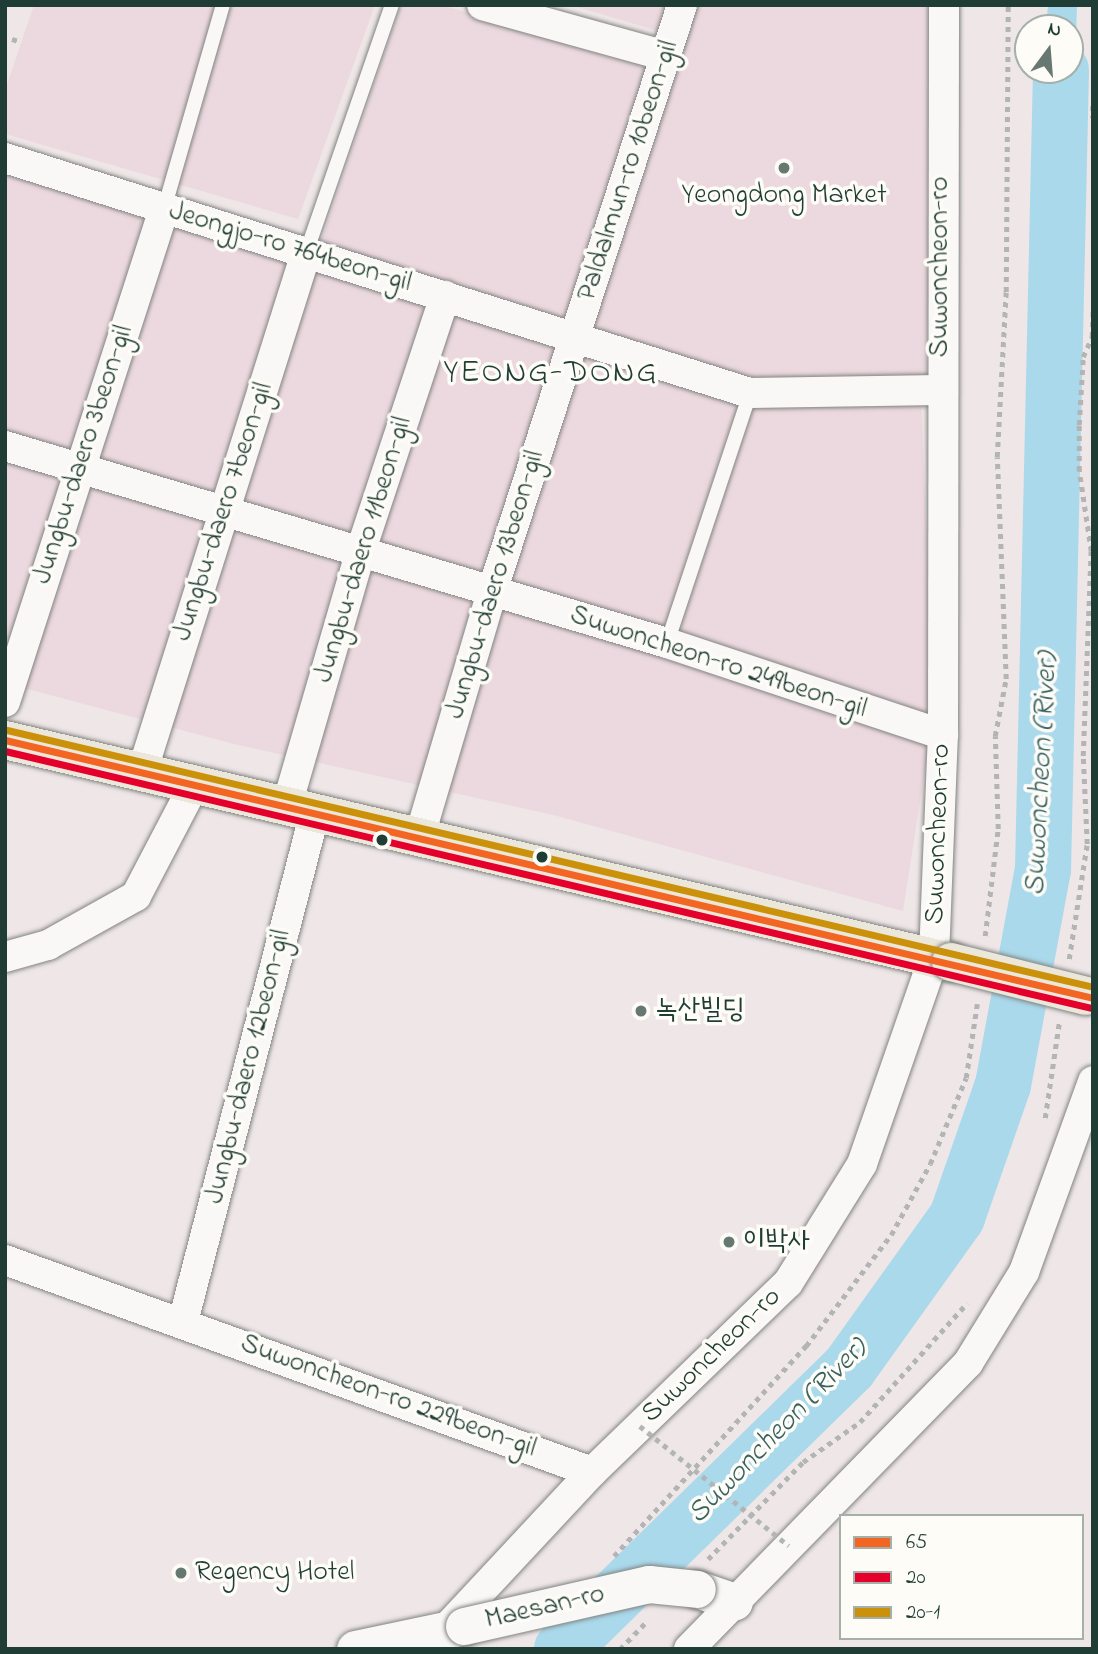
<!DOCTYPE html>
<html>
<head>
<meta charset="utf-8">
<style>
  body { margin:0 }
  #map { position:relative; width:1098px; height:1654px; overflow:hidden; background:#eee6e7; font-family:"Indie Flower","Poor Story",sans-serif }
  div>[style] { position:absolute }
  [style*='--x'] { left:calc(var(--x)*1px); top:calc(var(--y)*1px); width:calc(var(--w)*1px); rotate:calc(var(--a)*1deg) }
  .built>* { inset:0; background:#ecd9df }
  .water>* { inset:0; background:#a9d9eb }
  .river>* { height:56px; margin:-28px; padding:0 28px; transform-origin:28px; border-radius:28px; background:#a9d9eb }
  .path>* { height:4.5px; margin-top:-2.25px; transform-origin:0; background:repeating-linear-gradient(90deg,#b2b5b3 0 5px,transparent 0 10px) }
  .roads { filter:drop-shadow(0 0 2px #828482) drop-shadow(0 0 2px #828482) }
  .service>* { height:14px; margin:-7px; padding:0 7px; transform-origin:7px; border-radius:7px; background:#f9f8f6 }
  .minor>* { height:30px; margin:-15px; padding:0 15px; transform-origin:15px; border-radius:15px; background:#f9f8f6 }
  .tertiary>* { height:37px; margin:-18.5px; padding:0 18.5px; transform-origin:18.5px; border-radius:18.5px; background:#f9f8f6 }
  .primary>* { height:38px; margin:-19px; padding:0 19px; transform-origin:19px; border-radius:19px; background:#ebe7da }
  .path-bridge>* { height:4.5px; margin-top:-2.25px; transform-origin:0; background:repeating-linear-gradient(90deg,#b2b5b3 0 5px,transparent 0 10px) }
  .bridges { filter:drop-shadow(0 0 2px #828482) drop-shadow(0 0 2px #828482) }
  .tertiary-bridge>* { height:37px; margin:-18.5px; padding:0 18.5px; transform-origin:18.5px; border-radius:18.5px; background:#f9f8f6 }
  .primary-bridge>* { height:38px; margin:-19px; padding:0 19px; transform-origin:19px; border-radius:19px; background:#ebe7da }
  .bus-1>* { height:7px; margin:-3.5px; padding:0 3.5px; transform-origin:3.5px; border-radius:3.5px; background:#f26522 }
  .bus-2>* { height:7px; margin:-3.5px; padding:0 3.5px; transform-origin:3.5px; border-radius:3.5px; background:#e4002b }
  .bus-3>* { height:7px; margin:-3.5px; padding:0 3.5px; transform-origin:3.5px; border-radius:3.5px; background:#cc910a }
  .dots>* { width:19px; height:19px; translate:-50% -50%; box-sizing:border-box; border:4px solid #fdfcf7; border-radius:50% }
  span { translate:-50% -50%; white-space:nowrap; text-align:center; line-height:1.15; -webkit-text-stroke:7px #fdfcf7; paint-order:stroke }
  .street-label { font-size:28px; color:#1f3d34 }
  .poi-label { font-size:28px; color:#1f3d34 }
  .left { translate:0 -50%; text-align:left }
  .water-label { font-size:30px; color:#3a6262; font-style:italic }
  .quarter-label { font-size:32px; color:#1f3d34; letter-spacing:2px }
  .frame { position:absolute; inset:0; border:7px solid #1f3d34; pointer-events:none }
  .legend { position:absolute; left:839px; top:1514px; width:245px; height:126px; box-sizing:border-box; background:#fdfcf7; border:2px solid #a4b0a9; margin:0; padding:9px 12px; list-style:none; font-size:21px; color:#1f3d34 }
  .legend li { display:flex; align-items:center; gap:14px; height:35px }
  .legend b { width:35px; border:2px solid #a4b0a9 }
  .north { position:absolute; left:1014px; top:14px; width:70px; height:70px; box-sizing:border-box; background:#fdfcf7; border:2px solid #a4b0a9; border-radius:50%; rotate:16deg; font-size:19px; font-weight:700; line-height:28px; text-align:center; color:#1f3d34 }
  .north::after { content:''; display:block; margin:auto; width:24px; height:32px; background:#677873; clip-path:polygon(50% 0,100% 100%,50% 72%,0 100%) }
</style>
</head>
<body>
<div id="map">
  <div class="built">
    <i style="clip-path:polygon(34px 5px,375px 5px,298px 219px,5px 134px,5px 90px)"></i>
    <i style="clip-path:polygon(401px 5px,440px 5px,654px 62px,568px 319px,321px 242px)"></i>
    <i style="clip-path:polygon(570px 5px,667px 5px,658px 31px)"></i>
    <i style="clip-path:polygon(690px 5px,935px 5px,926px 384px,752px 386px,585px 331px)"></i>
    <i style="clip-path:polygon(5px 173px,753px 399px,921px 397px,929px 602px,927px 757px,903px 911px,553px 815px,234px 744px,5px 683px)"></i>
  </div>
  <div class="water">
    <i style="clip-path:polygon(1048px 5px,1077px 5px,1076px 38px,1070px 39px,1070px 28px,1046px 28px)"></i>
  </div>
  <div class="river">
    <i style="--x:562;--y:1649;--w:402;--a:-44.4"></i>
    <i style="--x:849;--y:1368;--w:186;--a:-54.4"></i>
    <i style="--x:957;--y:1217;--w:140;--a:-70.8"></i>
    <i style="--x:1003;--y:1085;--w:219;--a:-79.5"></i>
    <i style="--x:1043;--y:870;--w:800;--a:-88.71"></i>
  </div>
  <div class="path">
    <i style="--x:12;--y:39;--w:6;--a:18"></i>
    <i style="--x:1093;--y:106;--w:12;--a:90"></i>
    <i style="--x:985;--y:936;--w:108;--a:-83.1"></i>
    <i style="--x:998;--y:829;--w:93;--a:-91.8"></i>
    <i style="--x:995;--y:736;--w:58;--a:-79.1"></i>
    <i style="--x:1006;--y:679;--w:222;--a:-92.3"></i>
    <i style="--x:997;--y:457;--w:165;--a:-86.9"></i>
    <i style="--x:1006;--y:292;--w:287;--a:-89.6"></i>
    <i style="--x:1069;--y:959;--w:116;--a:-81.1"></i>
    <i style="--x:1087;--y:844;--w:88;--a:-92.6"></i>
    <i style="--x:1083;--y:756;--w:205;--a:-87.8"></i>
    <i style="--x:1091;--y:551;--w:81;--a:-98.5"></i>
    <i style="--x:1079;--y:471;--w:46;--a:-90"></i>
    <i style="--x:1079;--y:425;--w:68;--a:-86.6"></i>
    <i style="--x:1083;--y:357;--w:22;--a:-66"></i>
    <i style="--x:1092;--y:337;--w:31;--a:-88"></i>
    <i style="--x:1045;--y:1118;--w:96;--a:-81.6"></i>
    <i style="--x:614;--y:1556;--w:285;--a:-47.6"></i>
    <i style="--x:806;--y:1346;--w:140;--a:-52.6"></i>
    <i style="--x:891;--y:1235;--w:81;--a:-61.2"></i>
    <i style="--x:930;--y:1164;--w:93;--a:-67.3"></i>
    <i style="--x:966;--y:1078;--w:75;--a:-81.5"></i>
    <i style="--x:708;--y:1559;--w:136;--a:-45.6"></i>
    <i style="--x:803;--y:1462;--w:70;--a:-35.1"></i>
    <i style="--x:860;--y:1422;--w:160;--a:-48"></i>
    <i style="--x:620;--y:1649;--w:40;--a:-46"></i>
  </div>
  <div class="roads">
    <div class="service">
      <i style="--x:164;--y:209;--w:212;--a:-73.9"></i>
      <i style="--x:306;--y:253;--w:262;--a:-70.9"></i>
      <i style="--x:667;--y:643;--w:263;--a:-71.6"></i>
    </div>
    <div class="minor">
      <i style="--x:482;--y:5;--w:191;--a:15.5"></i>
      <i style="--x:5;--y:158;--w:781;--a:17.51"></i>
      <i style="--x:750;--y:393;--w:190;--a:-0.9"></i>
      <i style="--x:5;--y:446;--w:691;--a:16.57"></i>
      <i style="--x:667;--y:643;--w:291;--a:18.4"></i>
      <i style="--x:5;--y:702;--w:518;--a:-72.12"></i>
      <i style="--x:142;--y:772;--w:544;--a:-72.46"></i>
      <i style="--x:287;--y:805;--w:262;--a:-73.8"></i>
      <i style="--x:360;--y:553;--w:271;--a:-71.7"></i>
      <i style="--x:420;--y:835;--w:253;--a:-73.5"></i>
      <i style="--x:492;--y:592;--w:617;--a:-72.06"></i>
      <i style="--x:5;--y:957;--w:45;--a:-15.6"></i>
      <i style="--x:48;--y:945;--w:101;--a:-29.1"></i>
      <i style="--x:136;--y:896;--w:125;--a:-62.4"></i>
      <i style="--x:5;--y:1260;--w:624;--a:19.86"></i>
      <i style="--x:183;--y:1322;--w:527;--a:-75.49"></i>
      <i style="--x:439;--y:1636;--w:224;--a:-47"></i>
      <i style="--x:592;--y:1472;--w:272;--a:-44"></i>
      <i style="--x:788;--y:1283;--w:140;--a:-58.1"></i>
      <i style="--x:862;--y:1164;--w:219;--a:-70.8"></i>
      <i style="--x:934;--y:957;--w:222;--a:-87.7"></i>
      <i style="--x:943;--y:735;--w:730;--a:-89.92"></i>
      <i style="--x:689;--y:1649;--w:400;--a:-45.7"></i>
      <i style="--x:968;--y:1363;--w:107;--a:-58.4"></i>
      <i style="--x:1024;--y:1272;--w:203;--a:-70.1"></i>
    </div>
    <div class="tertiary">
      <i style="--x:697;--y:1589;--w:39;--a:19"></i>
      <i style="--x:355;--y:1649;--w:111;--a:-11.9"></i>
    </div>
    <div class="primary">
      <i style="--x:5;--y:740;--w:972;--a:13.21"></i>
    </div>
  </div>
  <div class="path-bridge">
    <i style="--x:640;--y:1426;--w:191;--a:38.8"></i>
  </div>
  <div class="bridges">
    <div class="tertiary-bridge">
      <i style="--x:464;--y:1626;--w:190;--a:-12.8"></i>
      <i style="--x:649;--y:1584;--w:48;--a:5.9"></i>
    </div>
    <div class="primary-bridge">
      <i style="--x:951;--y:962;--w:139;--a:14.1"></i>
    </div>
  </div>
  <div class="bus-1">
    <i style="--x:5;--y:740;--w:1118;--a:13.34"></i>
  </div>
  <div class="bus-2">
    <i style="--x:5;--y:751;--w:1116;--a:13.31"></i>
  </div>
  <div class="bus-3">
    <i style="--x:7;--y:730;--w:1116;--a:13.31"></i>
  </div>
  <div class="dots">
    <i style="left:784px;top:168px;background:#677873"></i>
    <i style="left:382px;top:840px;background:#1f3d34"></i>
    <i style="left:542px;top:857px;background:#1f3d34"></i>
    <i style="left:641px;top:1011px;background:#677873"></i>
    <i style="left:729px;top:1242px;background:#677873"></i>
    <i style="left:181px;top:1573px;background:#677873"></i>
  </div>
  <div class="street-label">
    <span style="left:629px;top:171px;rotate:-72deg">Paldalmun-ro 10beon-gil</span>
    <span style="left:290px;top:248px;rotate:17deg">Jeongjo-ro 764beon-gil</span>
    <span style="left:941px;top:267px;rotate:-90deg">Suwoncheon-ro</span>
    <span style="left:84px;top:455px;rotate:-72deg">Jungbu-daero 3beon-gil</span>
    <span style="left:224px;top:512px;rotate:-72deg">Jungbu-daero 7beon-gil</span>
    <span style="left:364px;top:550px;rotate:-73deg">Jungbu-daero 11beon-gil</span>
    <span style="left:496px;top:585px;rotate:-73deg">Jungbu-daero 13beon-gil</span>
    <span style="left:718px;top:663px;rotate:18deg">Suwoncheon-ro 249beon-gil</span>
    <span style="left:939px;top:834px;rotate:-88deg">Suwoncheon-ro</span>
    <span style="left:249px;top:1067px;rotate:-76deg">Jungbu-daero 12beon-gil</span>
    <span style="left:712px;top:1356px;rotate:-44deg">Suwoncheon-ro</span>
    <span style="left:388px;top:1397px;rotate:20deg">Suwoncheon-ro 229beon-gil</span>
    <span style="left:545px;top:1608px;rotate:-13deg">Maesan-ro</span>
  </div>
  <div class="poi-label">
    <span style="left:784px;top:196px">Yeongdong Market</span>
    <span class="left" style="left:655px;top:1011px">녹산빌딩</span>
    <span class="left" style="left:743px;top:1242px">이박사</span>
    <span class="left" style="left:195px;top:1573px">Regency Hotel</span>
  </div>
  <div class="water-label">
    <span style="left:1042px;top:774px;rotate:-87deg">Suwoncheon (River)</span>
    <span style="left:778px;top:1432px;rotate:-46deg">Suwoncheon (River)</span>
  </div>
  <div class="quarter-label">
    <span style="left:551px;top:374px">YEONG-DONG</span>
  </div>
  <div class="frame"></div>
  <ul class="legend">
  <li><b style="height:9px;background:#f26522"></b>65</li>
  <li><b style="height:9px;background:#e4002b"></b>20</li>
  <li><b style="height:9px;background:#cc910a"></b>20-1</li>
  </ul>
  <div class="north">N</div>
</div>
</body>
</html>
